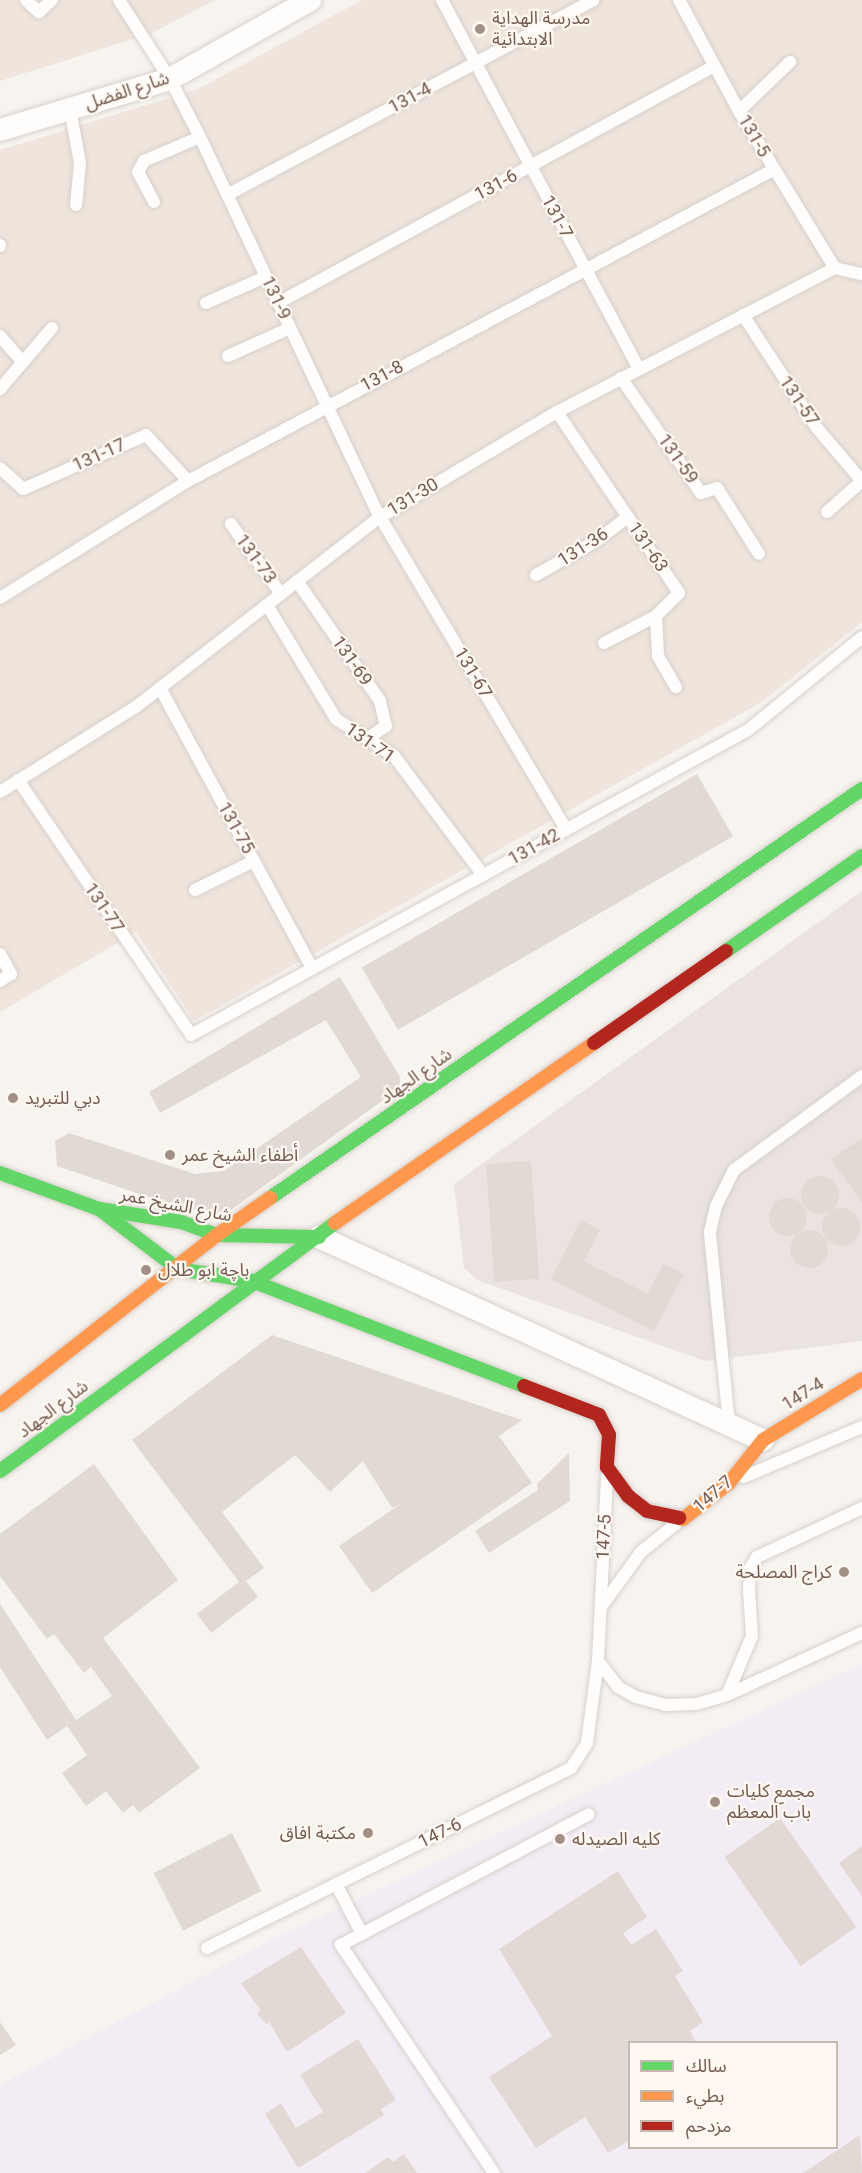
<!DOCTYPE html>
<html>
<head>
<meta charset="utf-8">
<style>
  body { margin:0 }
  #map { position:relative; width:862px; height:2173px; overflow:hidden; background:#f7f3ee; font-family:Roboto,"Noto Sans Arabic",sans-serif }
  div>[style] { position:absolute }
  [style*='--x'] { left:calc(var(--x)*1px); top:calc(var(--y)*1px); width:calc(var(--w)*1px); rotate:calc(var(--a)*1deg) }
  .residential>* { inset:0; background:#efe5dc }
  .industrial>* { inset:0; background:#eae3df }
  .education>* { inset:0; background:#f3ecf4 }
  .building>* { inset:0; background:#e1d9d4; transform-origin:0 0 }
  .round { border-radius:50% }
  .roads { filter:drop-shadow(0 0 2px #d6d0cc) drop-shadow(0 0 2px #d6d0cc) }
  .lane>* { height:12px; margin:-6px; padding:0 6px; transform-origin:6px; border-radius:6px; background:#fefdfc }
  .street>* { height:22px; margin:-11px; padding:0 11px; transform-origin:11px; border-radius:11px; background:#fefdfc }
  .fast>* { height:14px; margin:-7px; padding:0 7px; transform-origin:7px; border-radius:7px; background:#63d668 }
  .slow>* { height:14px; margin:-7px; padding:0 7px; transform-origin:7px; border-radius:7px; background:#ff974d }
  .jam>* { height:14px; margin:-7px; padding:0 7px; transform-origin:7px; border-radius:7px; background:#b3261e }
  .dots>* { width:16px; height:16px; translate:-50% -50%; box-sizing:border-box; border:3px solid #fef8f1; border-radius:50% }
  span { translate:-50% -50%; white-space:nowrap; text-align:center; line-height:1.15; -webkit-text-stroke:4.5px #fef8f1; paint-order:stroke }
  .poi-label { font-size:18px; color:#745a50 }
  .left { translate:0 -50%; text-align:left }
  .right { translate:-100% -50%; text-align:right }
  .street-label { font-size:18px; color:#745a50 }
  .legend { position:absolute; left:628px; top:2041px; width:210px; height:108px; box-sizing:border-box; background:#fef8f1; border:2px solid #c7b9b1; margin:0; padding:8px 10px; list-style:none; font-size:18px; color:#745a50 }
  .legend li { display:flex; align-items:center; gap:12px; height:30px }
  .legend b { width:30px; border:2px solid #c7b9b1 }
</style>
</head>
<body>
<div id="map">
  <div class="residential">
    <i style="clip-path:polygon(0 0,215px 0,152px 33px,0 81px)"></i>
    <i style="clip-path:polygon(362px 0,862px 0,862px 622px,762px 702px,194px 1021px,136px 932px,0 1012px,0 150px,198px 89px)"></i>
  </div>
  <div class="industrial">
    <i style="clip-path:polygon(862px 891px,862px 1341px,705px 1361px,477px 1280px,464px 1268px,454px 1184px)"></i>
  </div>
  <div class="education">
    <i style="clip-path:polygon(evenodd,862px 1664px,862px 2173px,0 2173px,0 2085px,272px 1939px,862px 1664px,630px 2042px,836px 2042px,836px 2148px,630px 2148px,630px 2042px)"></i>
  </div>
  <div class="building">
    <i style="left:697px;top:774px;width:72px;height:387px;rotate:60deg"></i>
    <i style="clip-path:polygon(340px 977px,400px 1077px,400px 1088px,225px 1214px,184px 1209px,57px 1166px,55px 1141px,69px 1133px,195px 1174px,224px 1171px,361px 1077px,326px 1020px,160px 1113px,149px 1092px)"></i>
    <i style="clip-path:polygon(862px 1138px,862px 1203px,831px 1159px)"></i>
    <i style="left:531px;top:1161px;width:118px;height:45px;rotate:86deg"></i>
    <i class="round" style="left:801px;top:1176px;width:38px;height:38px"></i>
    <i class="round" style="left:769px;top:1198px;width:38px;height:38px"></i>
    <i class="round" style="left:822px;top:1208px;width:38px;height:38px"></i>
    <i style="clip-path:polygon(581px 1220px,600px 1230px,584px 1261px,648px 1294px,663px 1264px,684px 1274px,654px 1331px,551px 1279px)"></i>
    <i class="round" style="left:790px;top:1230px;width:38px;height:38px"></i>
    <i style="clip-path:polygon(272px 1335px,522px 1420px,499px 1436px,532px 1483px,372px 1593px,339px 1546px,402px 1503px,392px 1508px,363px 1461px,330px 1492px,295px 1455px,222px 1512px,264px 1568px,246px 1581px,258px 1597px,211px 1633px,197px 1614px,239px 1582px,132px 1440px)"></i>
    <i style="clip-path:polygon(569px 1453px,570px 1501px,489px 1553px,475px 1531px,538px 1490px,537px 1484px)"></i>
    <i style="clip-path:polygon(94px 1464px,178px 1580px,103px 1638px,200px 1768px,139px 1813px,133px 1805px,123px 1813px,106px 1791px,86px 1806px,62px 1773px,87px 1755px,67px 1726px,47px 1740px,0 1667px,0 1604px,76px 1720px,112px 1696px,91px 1667px,84px 1673px,54px 1634px,47px 1639px,0 1576px,0 1534px)"></i>
    <i style="left:780px;top:1818px;width:133px;height:68px;rotate:55deg"></i>
    <i style="left:232px;top:1833px;width:65px;height:88px;rotate:63deg"></i>
    <i style="clip-path:polygon(862px 1846px,862px 1896px,839px 1863px)"></i>
    <i style="clip-path:polygon(618px 1871px,647px 1917px,623px 1933px,631px 1945px,656px 1929px,683px 1971px,675px 1976px,703px 2022px,690px 2031px,696px 2042px,630px 2042px,630px 2140px,608px 2153px,585px 2117px,536px 2148px,489px 2077px,552px 2036px,499px 1949px)"></i>
    <i style="clip-path:polygon(301px 1947px,346px 2013px,287px 2052px,269px 2022px,266px 2024px,257px 2014px,261px 2011px,241px 1983px)"></i>
    <i style="clip-path:polygon(0 2022px,16px 2045px,0 2055px)"></i>
    <i style="clip-path:polygon(358px 2039px,396px 2100px,381px 2109px,384px 2115px,298px 2168px,265px 2114px,281px 2103px,296px 2128px,323px 2112px,300px 2075px)"></i>
    <i style="clip-path:polygon(860px 2135px,862px 2173px,803px 2173px)"></i>
    <i style="clip-path:polygon(404px 2154px,417px 2173px,365px 2173px,388px 2157px,393px 2162px)"></i>
  </div>
  <div class="roads">
    <div class="lane">
      <i style="--x:26;--y:0;--w:18;--a:43"></i>
      <i style="--x:39;--y:12;--w:18;--a:-43"></i>
      <i style="--x:119;--y:0;--w:94;--a:57.2"></i>
      <i style="--x:170;--y:79;--w:65;--a:62.7"></i>
      <i style="--x:200;--y:137;--w:420;--a:64.7"></i>
      <i style="--x:380;--y:517;--w:363;--a:59.2"></i>
      <i style="--x:442;--y:0;--w:418;--a:61.9"></i>
      <i style="--x:679;--y:0;--w:126;--a:61.6"></i>
      <i style="--x:739;--y:111;--w:184;--a:58.6"></i>
      <i style="--x:70;--y:109;--w:55;--a:79.5"></i>
      <i style="--x:80;--y:163;--w:42;--a:95.4"></i>
      <i style="--x:739;--y:111;--w:71;--a:-43.9"></i>
      <i style="--x:227;--y:195;--w:415;--a:-28"></i>
      <i style="--x:154;--y:202;--w:34;--a:-118"></i>
      <i style="--x:138;--y:172;--w:13;--a:-61"></i>
      <i style="--x:144;--y:161;--w:61;--a:-23.2"></i>
      <i style="--x:0;--y:245;--w:1;--a:90"></i>
      <i style="--x:206;--y:303;--w:64;--a:-23.8"></i>
      <i style="--x:278;--y:303;--w:495;--a:-28.5"></i>
      <i style="--x:743;--y:315;--w:135;--a:56.8"></i>
      <i style="--x:817;--y:428;--w:70;--a:49.7"></i>
      <i style="--x:0;--y:336;--w:35;--a:49"></i>
      <i style="--x:228;--y:356;--w:68;--a:-24.3"></i>
      <i style="--x:621;--y:378;--w:140;--a:55.2"></i>
      <i style="--x:701;--y:493;--w:17;--a:-17"></i>
      <i style="--x:717;--y:488;--w:78;--a:57.5"></i>
      <i style="--x:0;--y:389;--w:80;--a:-49.6"></i>
      <i style="--x:557;--y:412;--w:218;--a:56"></i>
      <i style="--x:679;--y:593;--w:33;--a:135"></i>
      <i style="--x:656;--y:616;--w:40;--a:87.1"></i>
      <i style="--x:658;--y:656;--w:36;--a:60"></i>
      <i style="--x:0;--y:468;--w:31;--a:42"></i>
      <i style="--x:23;--y:489;--w:134;--a:-23.7"></i>
      <i style="--x:146;--y:435;--w:62;--a:47.6"></i>
      <i style="--x:827;--y:512;--w:47;--a:-41.5"></i>
      <i style="--x:231;--y:524;--w:86;--a:54.5"></i>
      <i style="--x:536;--y:575;--w:69;--a:-29.5"></i>
      <i style="--x:596;--y:541;--w:40;--a:-37"></i>
      <i style="--x:297;--y:581;--w:146;--a:55.3"></i>
      <i style="--x:380;--y:701;--w:26;--a:77"></i>
      <i style="--x:386;--y:726;--w:23;--a:146"></i>
      <i style="--x:0;--y:598;--w:221;--a:-31.9"></i>
      <i style="--x:188;--y:481;--w:663;--a:-28"></i>
      <i style="--x:267;--y:605;--w:133;--a:58.8"></i>
      <i style="--x:336;--y:719;--w:69;--a:32.5"></i>
      <i style="--x:394;--y:756;--w:149;--a:53.2"></i>
      <i style="--x:604;--y:643;--w:59;--a:-27.4"></i>
      <i style="--x:160;--y:688;--w:319;--a:61.5"></i>
      <i style="--x:18;--y:780;--w:308;--a:55.8"></i>
      <i style="--x:191;--y:1035;--w:635;--a:-28.7"></i>
      <i style="--x:748;--y:730;--w:147;--a:-39.2"></i>
      <i style="--x:0;--y:792;--w:162;--a:-32.1"></i>
      <i style="--x:137;--y:706;--w:308;--a:-37.9"></i>
      <i style="--x:380;--y:517;--w:206;--a:-30.7"></i>
      <i style="--x:557;--y:412;--w:313;--a:-27.4"></i>
      <i style="--x:835;--y:268;--w:28;--a:13"></i>
      <i style="--x:195;--y:890;--w:66;--a:-26.2"></i>
      <i style="--x:0;--y:954;--w:23;--a:61"></i>
      <i style="--x:11;--y:974;--w:13;--a:148"></i>
      <i style="--x:729;--y:1424;--w:193;--a:-95.7"></i>
      <i style="--x:710;--y:1232;--w:27;--a:-77"></i>
      <i style="--x:716;--y:1206;--w:40;--a:-63.4"></i>
      <i style="--x:734;--y:1170;--w:159;--a:-36.3"></i>
      <i style="--x:744;--y:1477;--w:128;--a:-23"></i>
      <i style="--x:601;--y:1607;--w:68;--a:-54"></i>
      <i style="--x:641;--y:1552;--w:46;--a:-38.9"></i>
      <i style="--x:598;--y:1661;--w:33;--a:52"></i>
      <i style="--x:618;--y:1687;--w:21;--a:29"></i>
      <i style="--x:636;--y:1697;--w:30;--a:15"></i>
      <i style="--x:665;--y:1705;--w:31;--a:-2"></i>
      <i style="--x:696;--y:1704;--w:32;--a:-16"></i>
      <i style="--x:727;--y:1695;--w:149;--a:-24.7"></i>
      <i style="--x:727;--y:1695;--w:64;--a:-67"></i>
      <i style="--x:752;--y:1636;--w:45;--a:-93.8"></i>
      <i style="--x:749;--y:1591;--w:22;--a:-87"></i>
      <i style="--x:750;--y:1569;--w:14;--a:-60"></i>
      <i style="--x:757;--y:1557;--w:116;--a:-25"></i>
      <i style="--x:336;--y:1884;--w:56;--a:62.5"></i>
      <i style="--x:207;--y:1948;--w:406;--a:-26.3"></i>
      <i style="--x:571;--y:1768;--w:30;--a:-57"></i>
      <i style="--x:587;--y:1743;--w:83;--a:-82.4"></i>
      <i style="--x:598;--y:1661;--w:185;--a:-87.2"></i>
      <i style="--x:494;--y:2173;--w:275;--a:-123.9"></i>
      <i style="--x:341;--y:1945;--w:280;--a:-27.8"></i>
    </div>
    <div class="street">
      <i style="--x:0;--y:130;--w:177;--a:-16.7"></i>
      <i style="--x:170;--y:79;--w:161;--a:-29.4"></i>
      <i style="--x:319;--y:1237;--w:488;--a:24.6"></i>
    </div>
    <div class="fast">
      <i style="--x:726;--y:951;--w:166;--a:-34.9"></i>
      <i style="--x:0;--y:1173;--w:105;--a:20"></i>
      <i style="--x:99;--y:1209;--w:83;--a:9"></i>
      <i style="--x:181;--y:1222;--w:38;--a:20"></i>
      <i style="--x:217;--y:1235;--w:102;--a:1.1"></i>
      <i style="--x:270;--y:1198;--w:720;--a:-34.64"></i>
      <i style="--x:99;--y:1209;--w:99;--a:37.2"></i>
      <i style="--x:178;--y:1269;--w:75;--a:9.2"></i>
      <i style="--x:252;--y:1281;--w:292;--a:21.1"></i>
      <i style="--x:0;--y:1471;--w:417;--a:-36.5"></i>
    </div>
    <div class="slow">
      <i style="--x:335;--y:1223;--w:315;--a:-34.8"></i>
      <i style="--x:0;--y:1405;--w:276;--a:-38.1"></i>
      <i style="--x:217;--y:1235;--w:65;--a:-34.9"></i>
      <i style="--x:679;--y:1518;--w:4;--a:14"></i>
      <i style="--x:683;--y:1519;--w:58;--a:-38"></i>
      <i style="--x:729;--y:1483;--w:55;--a:-51.7"></i>
      <i style="--x:763;--y:1440;--w:116;--a:-31.6"></i>
    </div>
    <div class="jam">
      <i style="--x:594;--y:1043;--w:161;--a:-34.9"></i>
      <i style="--x:524;--y:1386;--w:80;--a:21.1"></i>
      <i style="--x:599;--y:1415;--w:22;--a:63"></i>
      <i style="--x:609;--y:1435;--w:32;--a:94"></i>
      <i style="--x:607;--y:1467;--w:36;--a:54"></i>
      <i style="--x:628;--y:1496;--w:24;--a:38"></i>
      <i style="--x:647;--y:1511;--w:33;--a:12"></i>
    </div>
  </div>
  <div class="dots">
    <i style="left:480px;top:29px;background:#a29087"></i>
    <i style="left:13px;top:1098px;background:#a29087"></i>
    <i style="left:170px;top:1155px;background:#a29087"></i>
    <i style="left:146px;top:1270px;background:#a29087"></i>
    <i style="left:844px;top:1572px;background:#a29087"></i>
    <i style="left:715px;top:1802px;background:#a29087"></i>
    <i style="left:368px;top:1833px;background:#a29087"></i>
    <i style="left:560px;top:1839px;background:#a29087"></i>
  </div>
  <div class="poi-label">
    <span class="left" style="left:492px;top:29px">مدرسة الهداية<br>الابتدائية</span>
    <span class="left" style="left:25px;top:1098px">دبي للتبريد</span>
    <span class="left" style="left:182px;top:1155px">أطفاء الشيخ عمر</span>
    <span class="left" style="left:158px;top:1270px">باچة ابو طلال</span>
    <span class="right" style="left:832px;top:1572px">كراج المصلحة</span>
    <span class="left" style="left:727px;top:1802px">مجمع كليات<br>باب المعظم</span>
    <span class="right" style="left:356px;top:1833px">مكتبة افاق</span>
    <span class="left" style="left:572px;top:1839px">كليه الصيدله</span>
  </div>
  <div class="street-label">
    <span style="left:127px;top:91px;rotate:-18deg">شارع الفضل</span>
    <span style="left:410px;top:98px;rotate:-28deg">131-4</span>
    <span style="left:754px;top:136px;rotate:60deg">131-5</span>
    <span style="left:496px;top:185px;rotate:-28deg">131-6</span>
    <span style="left:557px;top:217px;rotate:62deg">131-7</span>
    <span style="left:276px;top:298px;rotate:65deg">131-9</span>
    <span style="left:382px;top:376px;rotate:-28deg">131-8</span>
    <span style="left:799px;top:401px;rotate:56deg">131-57</span>
    <span style="left:99px;top:455px;rotate:-24deg">131-17</span>
    <span style="left:678px;top:459px;rotate:55deg">131-59</span>
    <span style="left:413px;top:497px;rotate:-31deg">131-30</span>
    <span style="left:583px;top:547px;rotate:-33deg">131-36</span>
    <span style="left:648px;top:547px;rotate:56deg">131-63</span>
    <span style="left:256px;top:559px;rotate:54deg">131-73</span>
    <span style="left:352px;top:661px;rotate:55deg">131-69</span>
    <span style="left:473px;top:673px;rotate:59deg">131-67</span>
    <span style="left:370px;top:743px;rotate:35deg">131-71</span>
    <span style="left:236px;top:828px;rotate:61deg">131-75</span>
    <span style="left:534px;top:847px;rotate:-29deg">131-42</span>
    <span style="left:104px;top:908px;rotate:56deg">131-77</span>
    <span style="left:416px;top:1076px;rotate:-35deg">شارع الجهاد</span>
    <span style="left:176px;top:1205px;rotate:11deg">شارع الشيخ عمر</span>
    <span style="left:803px;top:1394px;rotate:-32deg">147-4</span>
    <span style="left:53px;top:1409px;rotate:-37deg">شارع الجهاد</span>
    <span style="left:713px;top:1494px;rotate:-41deg">147-7</span>
    <span style="left:604px;top:1537px;rotate:-87deg">147-5</span>
    <span style="left:440px;top:1833px;rotate:-26deg">147-6</span>
  </div>
  <ul class="legend">
  <li><b style="height:8px;background:#63d668"></b>سالك</li>
  <li><b style="height:8px;background:#ff974d"></b>بطيء</li>
  <li><b style="height:8px;background:#b3261e"></b>مزدحم</li>
  </ul>
</div>
</body>
</html>
